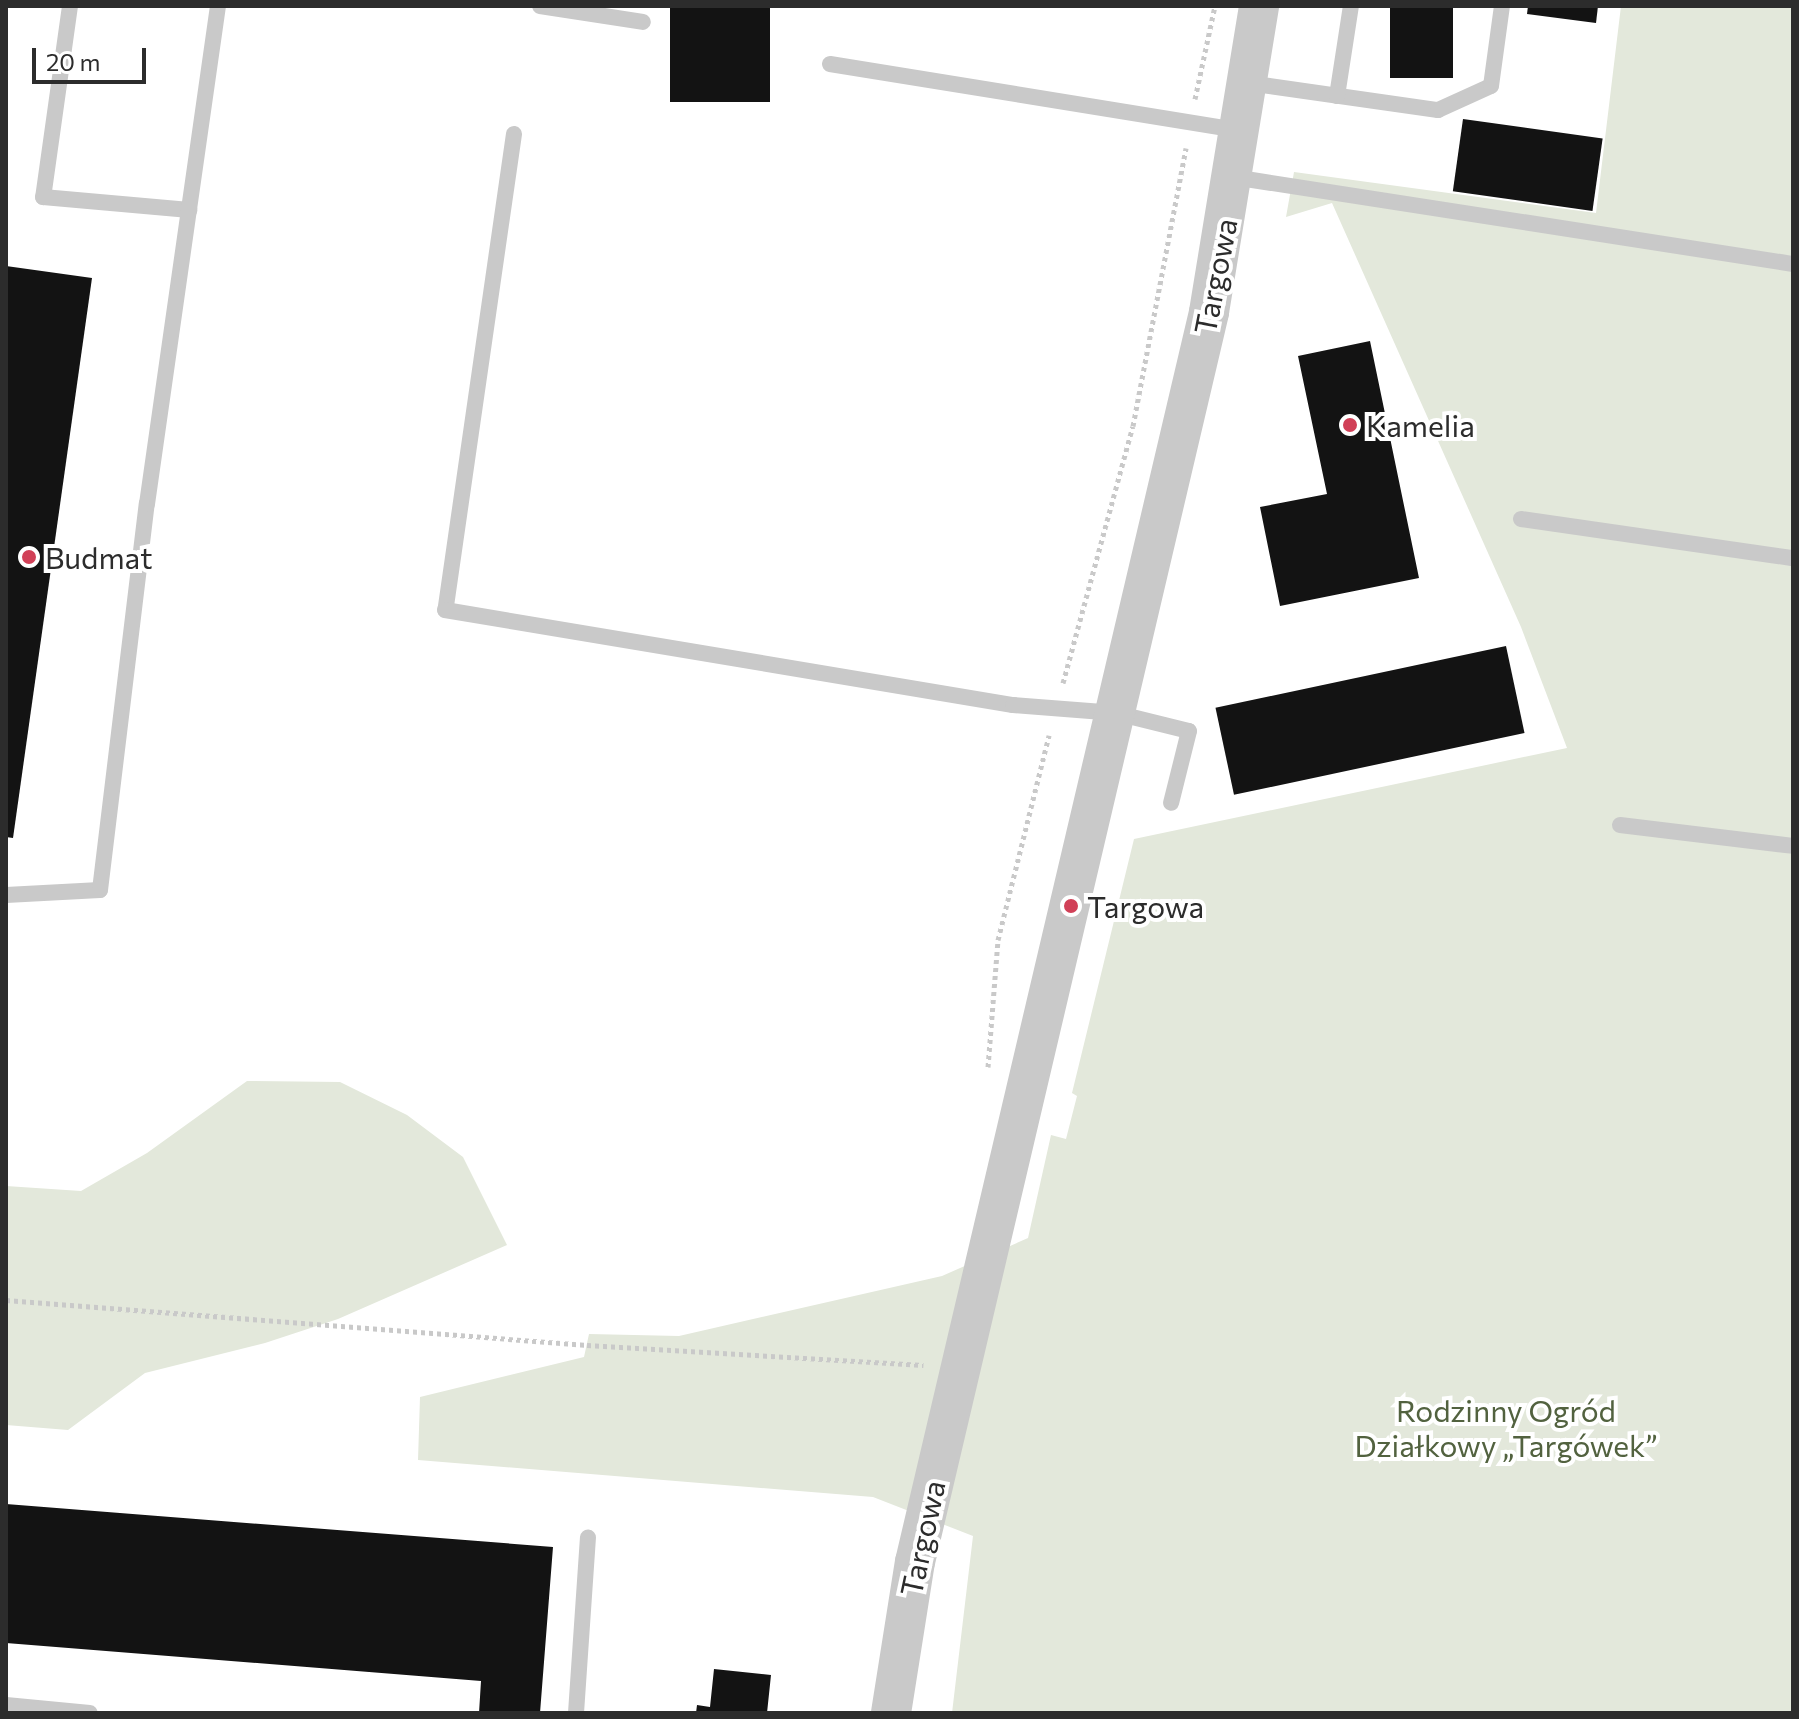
<!DOCTYPE html>
<html>
<head>
<meta charset="utf-8">
<style>
  body { margin:0 }
  #map { position:relative; width:1799px; height:1719px; overflow:hidden; background:#fff; font-family:Commissioner,sans-serif }
  div>[style] { position:absolute }
  [style*='--x'] { left:calc(var(--x)*1px); top:calc(var(--y)*1px); width:calc(var(--w)*1px); rotate:calc(var(--a)*1deg) }
  .green>* { inset:0; background:#e3e8db }
  .building>* { inset:0; background:#131313; transform-origin:0 0 }
  .path>* { height:5px; margin-top:-2.5px; transform-origin:0; background:repeating-linear-gradient(90deg,#c9c9c9 0 4px,transparent 0 8px) }
  .service>* { height:16px; margin:-8px; padding:0 8px; transform-origin:8px; border-radius:8px; background:#c9c9c9 }
  .tertiary>* { height:40px; margin:-20px; padding:0 20px; transform-origin:20px; border-radius:20px; background:#c9c9c9 }
  .dots>* { width:22px; height:22px; translate:-50% -50%; box-sizing:border-box; border:4px solid #fff; border-radius:50% }
  span { translate:-50% -50%; white-space:nowrap; text-align:center; line-height:1.15; -webkit-text-stroke:8px #fff; paint-order:stroke }
  .street-label { font-size:30px; color:#2c2c2c }
  .poi-label { font-size:30px; color:#2c2c2c }
  .left { translate:0 -50%; text-align:left }
  .park-label { font-size:30px; color:#52623f }
  .frame { position:absolute; inset:0; border:8px solid #2c2c2c; pointer-events:none }
  .scale { position:absolute; left:32px; top:48px; width:114px; height:36px; box-sizing:border-box; border:4px solid #2c2c2c; border-top:0; padding-left:10px; font-size:24px; line-height:28px; white-space:nowrap; color:#2c2c2c; -webkit-text-stroke:6px #fff; paint-order:stroke }
</style>
</head>
<body>
<div id="map">
  <div class="green">
    <i style="clip-path:polygon(1621px 6px,1793px 6px,1793px 1713px,952px 1713px,973px 1536px,873px 1497px,418px 1460px,420px 1397px,584px 1357px,589px 1334px,679px 1336px,942px 1276px,1028px 1238px,1051px 1135px,1066px 1139px,1077px 1096px,1072px 1093px,1134px 839px,1567px 748px,1521px 627px,1332px 203px,1286px 217px,1294px 172px,1596px 213px)"></i>
    <i style="clip-path:polygon(247px 1081px,340px 1082px,407px 1115px,463px 1157px,507px 1245px,338px 1319px,265px 1343px,145px 1373px,68px 1430px,6px 1425px,6px 1186px,81px 1191px,147px 1153px)"></i>
  </div>
  <div class="building">
    <i style="left:670px;top:6px;width:100px;height:96px"></i>
    <i style="left:1390px;top:6px;width:63px;height:72px"></i>
    <i style="clip-path:polygon(1528px 6px,1598px 6px,1596px 23px,1527px 14px)"></i>
    <i style="left:1463px;top:119px;width:141px;height:73px;rotate:8deg"></i>
    <i style="clip-path:polygon(6px 266px,92px 278px,13px 838px,6px 837px)"></i>
    <i style="clip-path:polygon(1370px 341px,1419px 578px,1280px 606px,1260px 507px,1327px 494px,1298px 356px)"></i>
    <i style="left:1506px;top:646px;width:89px;height:297px;rotate:78deg"></i>
    <i style="clip-path:polygon(6px 1504px,553px 1547px,540px 1713px,479px 1713px,481px 1681px,6px 1643px)"></i>
    <i style="clip-path:polygon(714px 1669px,771px 1675px,767px 1713px,696px 1713px,697px 1705px,710px 1707px)"></i>
  </div>
  <div class="path">
    <i style="--x:1195;--y:99;--w:95;--a:-77.9"></i>
    <i style="--x:1063;--y:683;--w:266;--a:-74.8"></i>
    <i style="--x:1133;--y:426;--w:283;--a:-79.2"></i>
    <i style="--x:988;--y:1067;--w:127;--a:-85.5"></i>
    <i style="--x:998;--y:940;--w:211;--a:-76"></i>
    <i style="--x:6;--y:1300;--w:583;--a:4.43"></i>
    <i style="--x:587;--y:1345;--w:337;--a:3.4"></i>
  </div>
  <div class="service">
    <i style="--x:70;--y:6;--w:193;--a:98"></i>
    <i style="--x:43;--y:197;--w:147;--a:5.1"></i>
    <i style="--x:540;--y:6;--w:104;--a:8.8"></i>
    <i style="--x:830;--y:64;--w:413;--a:9.2"></i>
    <i style="--x:1248;--y:83;--w:192;--a:8.1"></i>
    <i style="--x:1438;--y:110;--w:58;--a:-24.4"></i>
    <i style="--x:1491;--y:86;--w:81;--a:-82.2"></i>
    <i style="--x:1337;--y:96;--w:91;--a:-81.2"></i>
    <i style="--x:514;--y:134;--w:481;--a:98.2"></i>
    <i style="--x:445;--y:610;--w:576;--a:9.5"></i>
    <i style="--x:1013;--y:705;--w:103;--a:4.4"></i>
    <i style="--x:1116;--y:713;--w:75;--a:13.9"></i>
    <i style="--x:1189;--y:731;--w:74;--a:104"></i>
    <i style="--x:1233;--y:177;--w:567;--a:8.83"></i>
    <i style="--x:1521;--y:519;--w:275;--a:8.2"></i>
    <i style="--x:1620;--y:825;--w:174;--a:6.9"></i>
    <i style="--x:6;--y:895;--w:94;--a:-3"></i>
    <i style="--x:100;--y:890;--w:389;--a:-83.1"></i>
    <i style="--x:147;--y:504;--w:503;--a:-81.89"></i>
    <i style="--x:6;--y:1705;--w:84;--a:5.4"></i>
    <i style="--x:576;--y:1713;--w:176;--a:-86.1"></i>
  </div>
  <div class="tertiary">
    <i style="--x:891;--y:1713;--w:153;--a:-81"></i>
    <i style="--x:915;--y:1562;--w:1284;--a:-76.76"></i>
    <i style="--x:1209;--y:312;--w:310;--a:-80.7"></i>
  </div>
  <div class="dots">
    <i style="left:1350px;top:425px;background:#d14057"></i>
    <i style="left:29px;top:557px;background:#d14057"></i>
    <i style="left:1071px;top:906px;background:#d14057"></i>
  </div>
  <div class="street-label">
    <span style="left:1215px;top:276px;rotate:-79deg">Targowa</span>
    <span style="left:922px;top:1538px;rotate:-78deg">Targowa</span>
  </div>
  <div class="poi-label">
    <span class="left" style="left:1366px;top:425px">Kamelia</span>
    <span class="left" style="left:45px;top:557px">Budmat</span>
    <span class="left" style="left:1087px;top:906px">Targowa</span>
  </div>
  <div class="park-label">
    <span style="left:1506px;top:1427px">Rodzinny Ogród<br>Działkowy „Targówek”</span>
  </div>
  <div class="frame"></div>
  <div class="scale">20 m</div>
</div>
</body>
</html>
